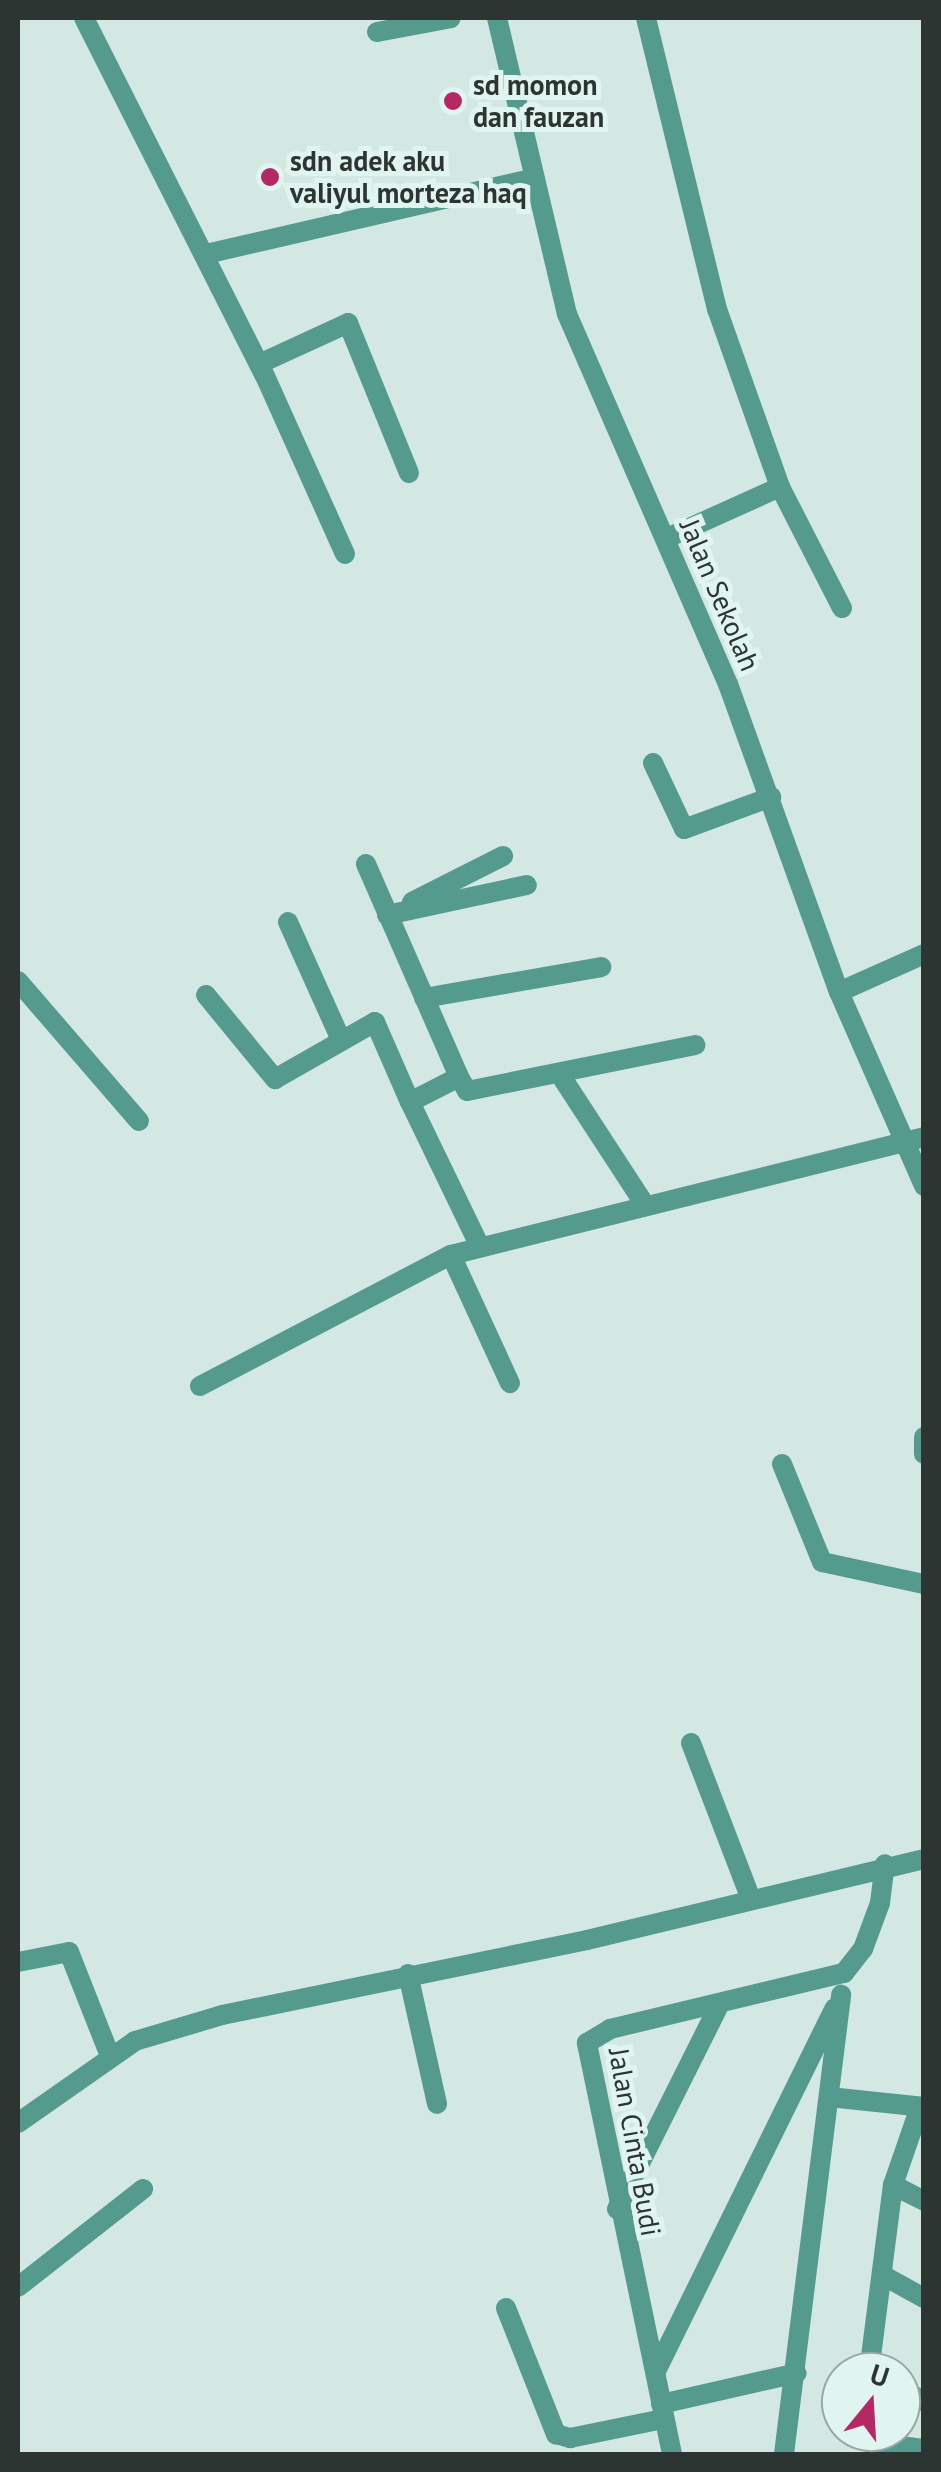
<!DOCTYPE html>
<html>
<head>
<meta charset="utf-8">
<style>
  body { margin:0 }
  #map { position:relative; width:941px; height:2472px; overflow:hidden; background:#d3e7e3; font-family:"PT Sans",sans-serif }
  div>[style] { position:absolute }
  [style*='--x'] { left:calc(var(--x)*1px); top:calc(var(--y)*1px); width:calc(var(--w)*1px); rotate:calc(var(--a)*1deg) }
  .minor>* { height:20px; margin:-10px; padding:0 10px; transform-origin:10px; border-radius:10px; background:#549a8d }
  .dots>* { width:28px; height:28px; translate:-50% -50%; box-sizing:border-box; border:5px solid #e1f5f0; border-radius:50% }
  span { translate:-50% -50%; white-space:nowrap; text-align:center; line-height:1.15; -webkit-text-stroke:10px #e1f5f0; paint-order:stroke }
  .poi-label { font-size:28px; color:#2d3533; font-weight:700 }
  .left { translate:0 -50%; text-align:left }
  .street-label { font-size:28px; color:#2d3533 }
  .frame { position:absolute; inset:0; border:20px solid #2d3533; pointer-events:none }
  .north { position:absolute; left:821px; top:2352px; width:100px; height:100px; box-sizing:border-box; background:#e1f5f0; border:2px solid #99a8a4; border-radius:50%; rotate:18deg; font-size:28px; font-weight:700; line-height:40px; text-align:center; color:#2d3533 }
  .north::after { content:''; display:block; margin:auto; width:35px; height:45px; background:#b42964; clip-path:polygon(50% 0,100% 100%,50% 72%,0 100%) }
</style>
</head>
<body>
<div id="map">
  <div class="minor">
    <i style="--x:84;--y:18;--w:401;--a:63.2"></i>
    <i style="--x:265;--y:376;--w:195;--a:65.8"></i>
    <i style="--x:497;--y:18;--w:304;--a:76.7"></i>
    <i style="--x:567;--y:314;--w:404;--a:66.5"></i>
    <i style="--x:728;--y:684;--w:327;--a:70.2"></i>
    <i style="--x:839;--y:992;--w:212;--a:66.3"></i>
    <i style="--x:646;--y:18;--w:300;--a:76.3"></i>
    <i style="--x:717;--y:309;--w:189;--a:70.5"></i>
    <i style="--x:377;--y:32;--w:75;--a:-10.7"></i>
    <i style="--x:206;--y:254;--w:337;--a:-13"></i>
    <i style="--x:259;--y:364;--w:98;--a:-24.7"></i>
    <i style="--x:348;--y:323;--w:162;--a:67.9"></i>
    <i style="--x:667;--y:538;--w:124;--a:-24.3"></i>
    <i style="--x:780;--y:487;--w:136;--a:62.9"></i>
    <i style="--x:653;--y:763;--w:73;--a:64.8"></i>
    <i style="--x:684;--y:829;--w:93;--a:-20.2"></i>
    <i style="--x:366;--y:864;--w:232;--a:66.4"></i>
    <i style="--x:459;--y:1077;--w:55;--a:153"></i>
    <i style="--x:410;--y:1102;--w:159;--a:64.2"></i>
    <i style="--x:412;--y:902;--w:102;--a:-26.8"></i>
    <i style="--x:387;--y:915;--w:143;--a:-12.1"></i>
    <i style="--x:288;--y:922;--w:129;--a:65.8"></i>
    <i style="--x:18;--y:981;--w:185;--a:49.2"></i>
    <i style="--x:839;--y:992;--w:93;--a:-24.1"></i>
    <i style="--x:206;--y:995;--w:109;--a:50.6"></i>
    <i style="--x:275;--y:1079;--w:115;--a:-29.7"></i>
    <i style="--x:375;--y:1022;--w:87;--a:66.4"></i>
    <i style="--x:424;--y:998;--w:180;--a:-9.9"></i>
    <i style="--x:559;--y:1073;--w:158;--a:56.9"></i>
    <i style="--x:459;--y:1077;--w:16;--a:60"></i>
    <i style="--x:467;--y:1091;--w:233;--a:-11.4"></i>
    <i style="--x:451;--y:1255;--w:141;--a:65.3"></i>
    <i style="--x:200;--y:1386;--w:283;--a:-27.6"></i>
    <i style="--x:451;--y:1255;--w:487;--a:-14"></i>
    <i style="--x:924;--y:1437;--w:17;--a:90"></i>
    <i style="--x:782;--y:1464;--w:106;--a:67.8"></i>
    <i style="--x:822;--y:1562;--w:104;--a:12.2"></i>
    <i style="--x:691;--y:1743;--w:167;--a:69"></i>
    <i style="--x:18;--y:1962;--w:52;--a:-11.1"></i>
    <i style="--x:69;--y:1952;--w:112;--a:68.5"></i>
    <i style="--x:408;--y:1974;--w:133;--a:77.4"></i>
    <i style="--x:829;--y:2097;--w:96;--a:6"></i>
    <i style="--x:18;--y:2123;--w:143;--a:-35"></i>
    <i style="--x:135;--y:2041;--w:91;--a:-16.6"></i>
    <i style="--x:222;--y:2015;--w:373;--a:-11.6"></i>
    <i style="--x:587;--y:1940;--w:347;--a:-13.5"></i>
    <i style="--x:893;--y:2185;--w:35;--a:27"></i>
    <i style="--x:617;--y:2209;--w:230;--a:-63.4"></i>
    <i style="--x:884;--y:2276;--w:46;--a:28.8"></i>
    <i style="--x:18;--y:2287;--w:159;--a:-38.1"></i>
    <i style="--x:506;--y:2308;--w:136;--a:68.4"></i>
    <i style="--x:556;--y:2434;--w:15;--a:16"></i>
    <i style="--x:570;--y:2438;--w:95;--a:-11.5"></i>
    <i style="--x:657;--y:2369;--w:402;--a:-63.8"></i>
    <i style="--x:869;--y:2372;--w:189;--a:-82.7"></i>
    <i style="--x:893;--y:2185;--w:79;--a:-70.9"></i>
    <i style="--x:901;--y:2389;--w:26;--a:28"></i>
    <i style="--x:661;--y:2404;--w:139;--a:-12.8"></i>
    <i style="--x:864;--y:2441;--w:61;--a:7.6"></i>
    <i style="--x:672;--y:2454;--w:420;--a:-101.7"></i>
    <i style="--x:587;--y:2043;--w:27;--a:-31"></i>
    <i style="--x:610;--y:2029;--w:241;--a:-13.5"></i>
    <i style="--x:844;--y:1973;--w:31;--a:-52"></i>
    <i style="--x:863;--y:1949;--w:49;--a:-69.7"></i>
    <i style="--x:880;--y:1903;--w:39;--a:-83"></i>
    <i style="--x:784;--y:2454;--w:463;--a:-82.9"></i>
  </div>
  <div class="dots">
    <i style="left:453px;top:101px;background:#b42964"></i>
    <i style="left:270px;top:177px;background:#b42964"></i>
  </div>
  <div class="poi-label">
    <span class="left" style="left:473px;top:101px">sd momon<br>dan fauzan</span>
    <span class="left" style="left:290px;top:177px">sdn adek aku<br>valiyul morteza haq</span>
  </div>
  <div class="street-label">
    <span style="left:720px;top:595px;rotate:67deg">Jalan Sekolah</span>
    <span style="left:635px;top:2142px;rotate:80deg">Jalan Cinta Budi</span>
  </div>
  <div class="frame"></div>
  <div class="north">U</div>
</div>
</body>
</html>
